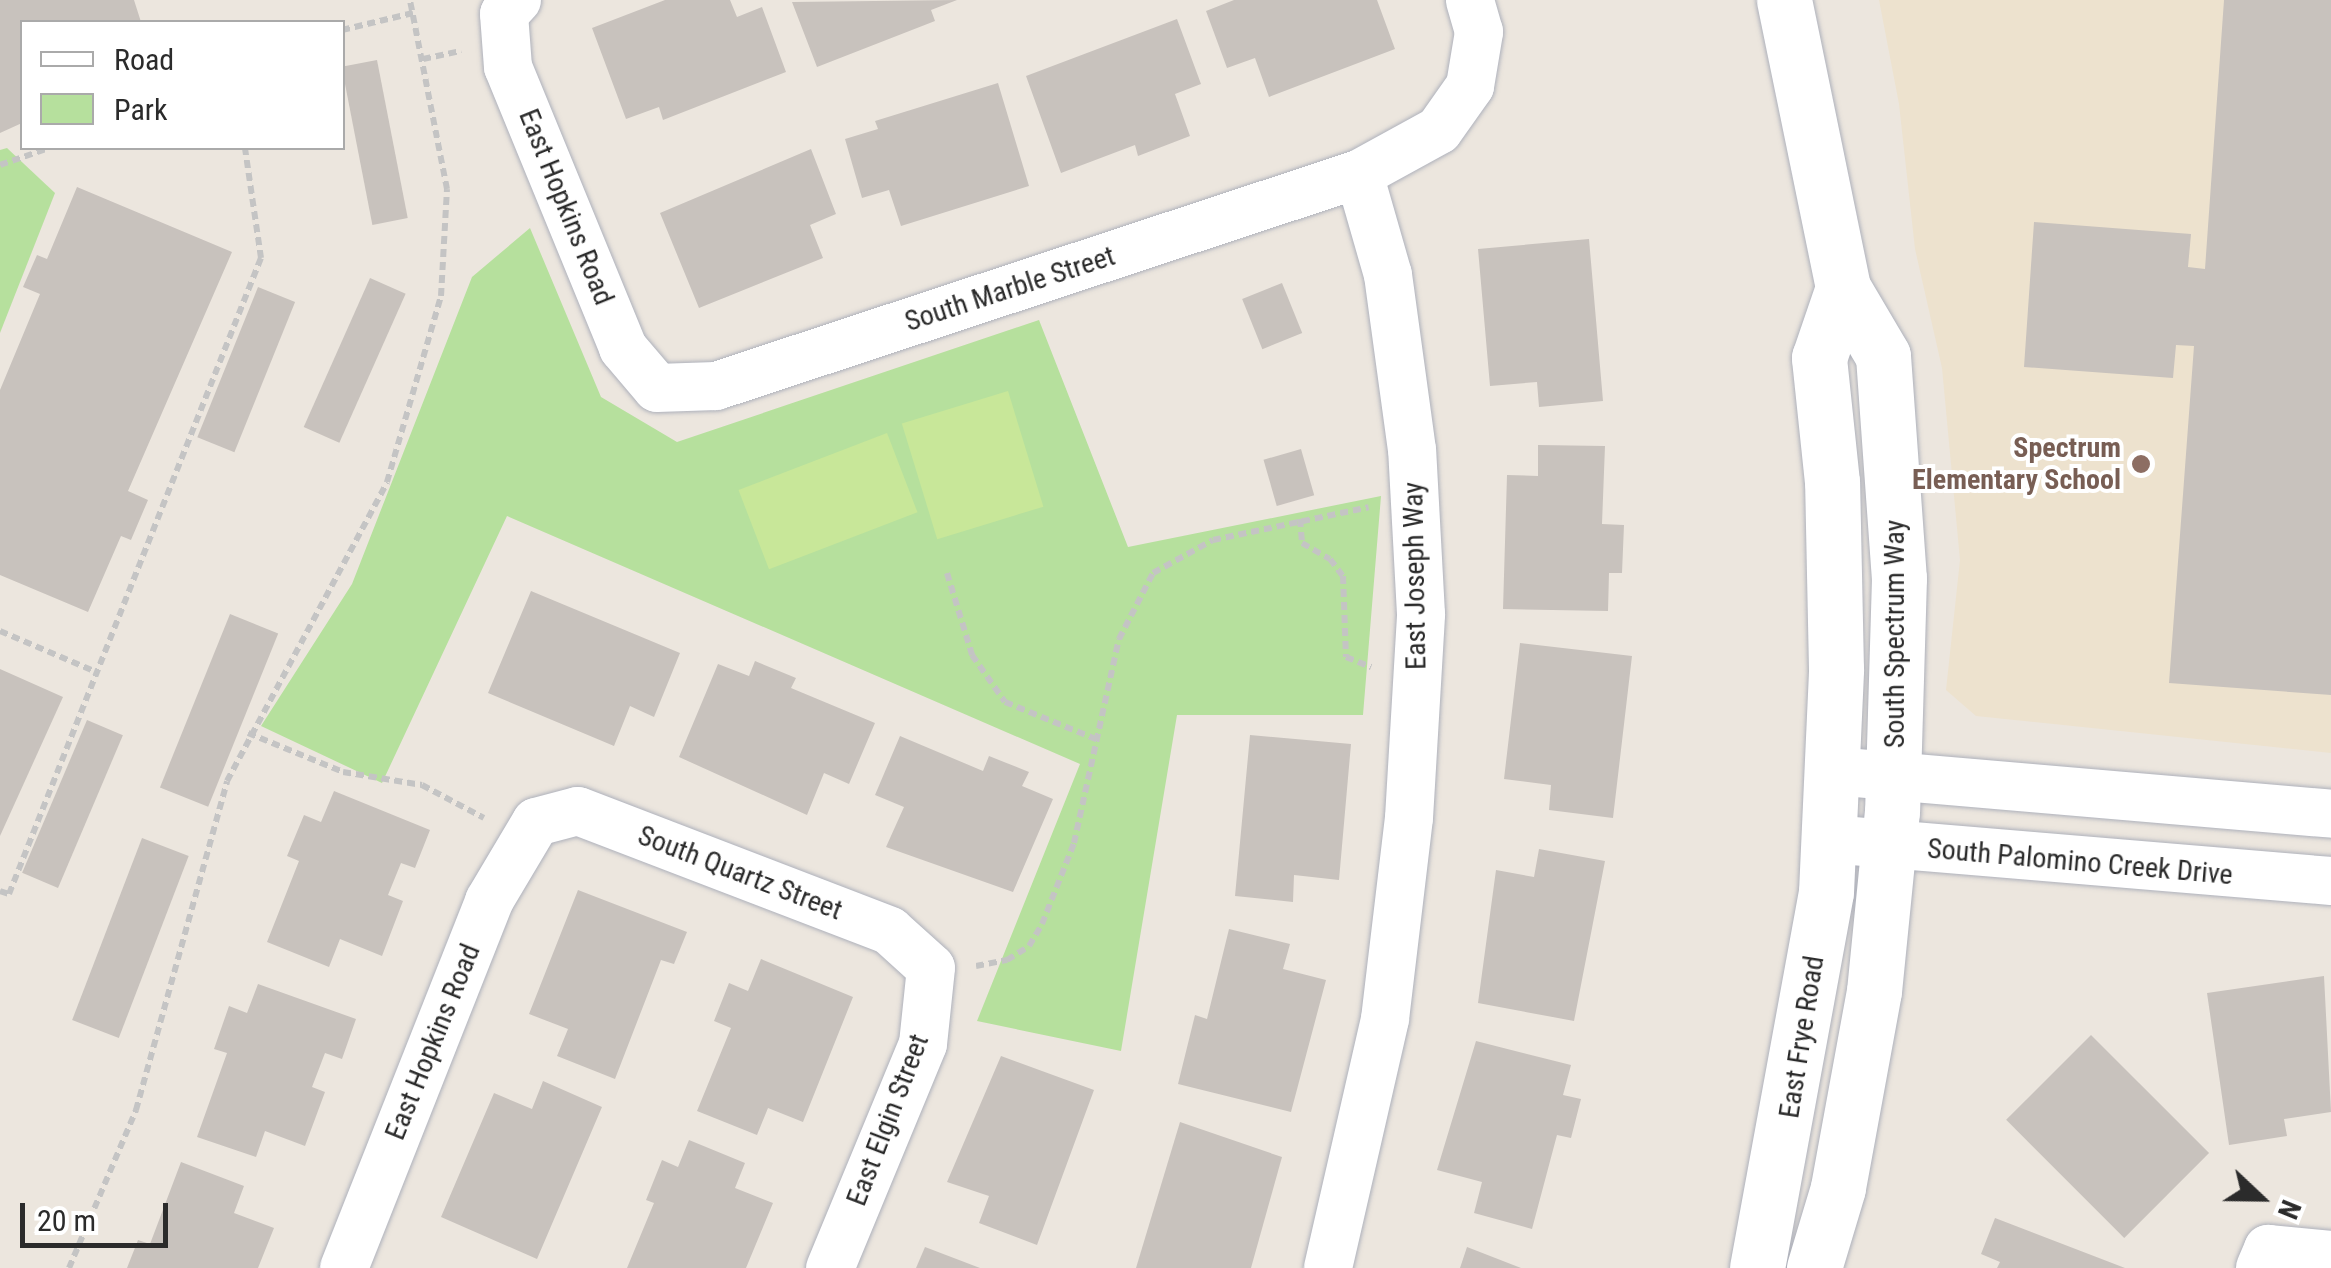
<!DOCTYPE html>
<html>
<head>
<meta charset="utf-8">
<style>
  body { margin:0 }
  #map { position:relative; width:2331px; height:1268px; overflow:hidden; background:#ece6de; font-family:"Roboto Condensed",sans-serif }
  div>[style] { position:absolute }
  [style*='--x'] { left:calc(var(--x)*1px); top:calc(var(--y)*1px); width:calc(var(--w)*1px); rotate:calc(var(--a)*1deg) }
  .education>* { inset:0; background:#ede2ce }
  .green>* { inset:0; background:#b6e09d }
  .pitch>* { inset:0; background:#c8e799; transform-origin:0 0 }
  .building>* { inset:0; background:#c8c2bd; transform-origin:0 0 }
  .path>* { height:6px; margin-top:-3px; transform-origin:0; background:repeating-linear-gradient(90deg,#c4c4c4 0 8px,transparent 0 13px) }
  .roads { filter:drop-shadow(0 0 2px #aeb1bb) drop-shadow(0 0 2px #aeb1bb) }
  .street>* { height:48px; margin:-24px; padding:0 24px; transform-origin:24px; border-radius:24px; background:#fff }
  .secondary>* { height:55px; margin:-27.5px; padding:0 27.5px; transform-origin:27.5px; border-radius:27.5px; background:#fff }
  .dots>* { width:28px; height:28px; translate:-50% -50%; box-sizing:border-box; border:5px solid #fff; border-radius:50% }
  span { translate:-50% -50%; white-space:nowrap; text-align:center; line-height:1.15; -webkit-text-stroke:8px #fff; paint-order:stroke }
  .street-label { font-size:28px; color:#2b2b2b }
  .education-label { font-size:28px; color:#785e54; font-weight:700 }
  .right { translate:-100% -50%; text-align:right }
  .legend { position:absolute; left:20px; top:20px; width:325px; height:130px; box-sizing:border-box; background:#fff; border:2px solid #aaa; margin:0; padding:12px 18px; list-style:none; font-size:30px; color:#2b2b2b }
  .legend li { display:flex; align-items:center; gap:20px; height:50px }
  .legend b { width:50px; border:2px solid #aaa }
  .north { position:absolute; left:2211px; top:1148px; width:100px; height:100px; -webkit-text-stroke:8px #fff; paint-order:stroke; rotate:112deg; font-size:28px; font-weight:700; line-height:40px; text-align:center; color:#2b2b2b }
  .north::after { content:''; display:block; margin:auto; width:35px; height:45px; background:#2b2b2b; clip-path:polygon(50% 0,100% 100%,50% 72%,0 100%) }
  .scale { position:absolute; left:20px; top:1203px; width:148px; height:45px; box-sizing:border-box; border:5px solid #2b2b2b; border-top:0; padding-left:12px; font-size:30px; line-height:35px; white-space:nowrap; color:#2b2b2b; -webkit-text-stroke:8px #fff; paint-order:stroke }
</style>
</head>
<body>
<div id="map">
  <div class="education">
    <i style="clip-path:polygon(1879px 0,2331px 0,2331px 753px,1976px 716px,1946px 690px,1960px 560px,1942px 368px,1915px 249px,1899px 104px)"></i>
  </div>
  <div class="green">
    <i style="clip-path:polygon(7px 148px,55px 193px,0 333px,0 150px)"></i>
    <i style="clip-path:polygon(530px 228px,601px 397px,677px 442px,1039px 320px,1128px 547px,1381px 496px,1363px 715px,1177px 715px,1121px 1051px,977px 1021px,1080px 764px,507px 516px,382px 783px,261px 726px,352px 584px,472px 277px)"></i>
  </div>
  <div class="pitch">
    <i style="left:1008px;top:391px;width:121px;height:111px;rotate:73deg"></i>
    <i style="left:887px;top:433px;width:85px;height:159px;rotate:69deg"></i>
  </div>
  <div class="building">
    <i style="clip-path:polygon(0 0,134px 0,141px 22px,22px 22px,22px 123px,0 133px)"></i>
    <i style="clip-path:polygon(665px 0,730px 0,737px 17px,762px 7px,786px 72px,663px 120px,659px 107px,626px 119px,592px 28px)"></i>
    <i style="clip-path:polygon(957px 0,931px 10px,935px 21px,817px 67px,792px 2px)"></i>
    <i style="clip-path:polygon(1234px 0,1377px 0,1395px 49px,1269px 97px,1255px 58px,1227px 68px,1206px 11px)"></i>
    <i style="clip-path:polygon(2224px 0,2331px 0,2331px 695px,2169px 683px,2194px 346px,2176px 345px,2173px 378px,2024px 367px,2034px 222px,2191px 234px,2188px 267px,2205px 269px)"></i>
    <i style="clip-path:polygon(1177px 19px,1201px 84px,1175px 94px,1190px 136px,1138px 156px,1135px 145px,1061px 173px,1026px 76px)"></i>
    <i style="left:377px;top:60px;width:161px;height:36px;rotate:79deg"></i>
    <i style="clip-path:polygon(998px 83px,1029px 186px,901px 226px,889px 190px,862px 198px,845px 139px,878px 129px,875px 121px)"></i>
    <i style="clip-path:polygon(811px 149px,836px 214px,810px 225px,823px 258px,699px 308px,660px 213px)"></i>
    <i style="clip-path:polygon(77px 187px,232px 252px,128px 491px,148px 500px,131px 540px,121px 536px,88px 612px,0 575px,0 390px,40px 294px,23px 287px,37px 255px,47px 259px)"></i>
    <i style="clip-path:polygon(1589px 239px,1603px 401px,1539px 407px,1537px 382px,1490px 386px,1478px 249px)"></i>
    <i style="left:370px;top:278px;width:39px;height:163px;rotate:24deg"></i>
    <i style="left:1282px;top:283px;width:54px;height:43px;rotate:68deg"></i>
    <i style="left:258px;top:287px;width:40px;height:162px;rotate:22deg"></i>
    <i style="clip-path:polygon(1538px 445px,1605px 446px,1602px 524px,1624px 525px,1622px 573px,1609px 573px,1608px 611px,1503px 609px,1507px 475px,1538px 476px)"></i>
    <i style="left:1301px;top:449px;width:48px;height:39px;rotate:74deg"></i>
    <i style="clip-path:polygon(531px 591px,680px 653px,654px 717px,630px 706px,614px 746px,488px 693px)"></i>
    <i style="left:230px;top:614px;width:52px;height:187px;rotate:22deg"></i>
    <i style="clip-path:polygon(1520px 643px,1632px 656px,1613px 818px,1549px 810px,1551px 785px,1504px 779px)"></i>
    <i style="clip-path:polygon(755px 661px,796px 678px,791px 688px,875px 723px,849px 784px,824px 773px,807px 815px,679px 757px,718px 664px,749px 676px)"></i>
    <i style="clip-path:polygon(0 669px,63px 697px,0 836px)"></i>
    <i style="left:87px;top:720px;width:39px;height:166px;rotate:23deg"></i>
    <i style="clip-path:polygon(1250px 735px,1351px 744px,1339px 880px,1294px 875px,1293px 902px,1235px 896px)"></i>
    <i style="clip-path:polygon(900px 736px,983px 771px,989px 756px,1029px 772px,1022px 786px,1053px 799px,1013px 892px,886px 847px,904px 807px,875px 795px)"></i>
    <i style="clip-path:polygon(334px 791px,430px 830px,415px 868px,401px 863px,388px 895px,403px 901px,382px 956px,340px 939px,329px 967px,267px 942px,299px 861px,287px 856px,304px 815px,321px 822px)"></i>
    <i style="left:142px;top:838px;width:50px;height:195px;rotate:21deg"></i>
    <i style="clip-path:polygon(1539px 849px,1605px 861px,1574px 1021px,1478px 1003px,1496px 870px,1534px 877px)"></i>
    <i style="clip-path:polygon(578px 890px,687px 932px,674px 964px,661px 960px,615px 1079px,557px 1056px,568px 1029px,529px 1014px)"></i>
    <i style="clip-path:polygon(1229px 929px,1290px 944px,1283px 969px,1326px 980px,1291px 1112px,1178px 1084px,1195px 1015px,1207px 1019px)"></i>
    <i style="clip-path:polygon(761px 959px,853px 997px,803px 1122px,768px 1108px,757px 1135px,697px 1111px,731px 1028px,714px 1021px,729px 983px,748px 991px)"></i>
    <i style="clip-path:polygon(2324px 976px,2331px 1112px,2284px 1119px,2287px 1136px,2229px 1145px,2207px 993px)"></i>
    <i style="clip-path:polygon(258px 984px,356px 1019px,342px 1059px,325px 1053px,312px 1087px,325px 1092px,305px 1146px,265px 1131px,256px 1157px,197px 1137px,227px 1053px,214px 1049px,229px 1006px,247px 1013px)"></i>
    <i style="left:2091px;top:1035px;width:167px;height:120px;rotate:45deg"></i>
    <i style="clip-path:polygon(1476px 1041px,1571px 1065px,1563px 1095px,1581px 1099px,1571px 1138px,1557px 1135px,1532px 1229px,1474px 1213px,1482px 1182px,1437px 1170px)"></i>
    <i style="clip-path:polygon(1001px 1056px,1094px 1090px,1037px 1245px,979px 1223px,989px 1196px,947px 1182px)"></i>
    <i style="clip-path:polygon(543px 1081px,602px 1107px,537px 1259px,441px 1217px,494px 1093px,532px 1109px)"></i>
    <i style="clip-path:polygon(1180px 1122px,1282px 1157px,1251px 1268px,1136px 1268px)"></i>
    <i style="clip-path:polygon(689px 1140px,745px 1163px,735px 1188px,773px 1203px,746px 1268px,627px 1268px,654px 1203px,646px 1200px,662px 1160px,678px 1167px)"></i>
    <i style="clip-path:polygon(181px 1162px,244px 1186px,234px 1213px,274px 1228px,258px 1268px,127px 1268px,138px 1240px,150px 1244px)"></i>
    <i style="clip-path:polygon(1995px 1218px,2125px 1268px,1997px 1268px,2000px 1262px,1981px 1254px)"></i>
    <i style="clip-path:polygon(925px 1247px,980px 1268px,916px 1268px)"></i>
    <i style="clip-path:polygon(1467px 1247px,1521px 1268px,1460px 1268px)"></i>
  </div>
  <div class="path">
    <i style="--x:342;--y:30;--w:73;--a:-13.5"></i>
    <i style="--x:423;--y:59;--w:39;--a:-12"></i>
    <i style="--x:0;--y:165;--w:52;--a:-19.1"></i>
    <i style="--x:1300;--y:519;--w:24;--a:85"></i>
    <i style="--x:1302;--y:543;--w:32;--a:30"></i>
    <i style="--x:1330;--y:559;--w:21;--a:53"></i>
    <i style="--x:1343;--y:576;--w:81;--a:87.9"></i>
    <i style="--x:1346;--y:657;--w:27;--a:22"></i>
    <i style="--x:947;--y:573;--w:86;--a:73"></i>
    <i style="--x:972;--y:655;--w:57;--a:54.9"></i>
    <i style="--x:1005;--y:702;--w:100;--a:22.2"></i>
    <i style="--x:0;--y:631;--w:104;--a:23.1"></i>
    <i style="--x:248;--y:733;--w:103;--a:22.3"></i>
    <i style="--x:343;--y:772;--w:80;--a:9.3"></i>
    <i style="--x:422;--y:785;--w:70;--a:28"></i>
    <i style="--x:0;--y:891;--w:9;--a:18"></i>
    <i style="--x:9;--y:894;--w:684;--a:-68.39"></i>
    <i style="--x:261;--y:258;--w:111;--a:-98.3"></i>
    <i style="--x:976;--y:966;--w:32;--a:-11"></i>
    <i style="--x:1007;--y:960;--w:26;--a:-32"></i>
    <i style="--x:1029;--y:946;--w:26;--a:-59"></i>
    <i style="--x:1042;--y:924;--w:87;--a:-68.4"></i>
    <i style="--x:1074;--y:843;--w:209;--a:-77.6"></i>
    <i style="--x:1119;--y:639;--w:74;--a:-62.7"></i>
    <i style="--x:1153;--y:573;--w:68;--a:-28.8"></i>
    <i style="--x:1213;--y:540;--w:159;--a:-11.9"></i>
    <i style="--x:69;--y:1268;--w:172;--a:-67"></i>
    <i style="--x:136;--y:1110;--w:341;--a:-74.5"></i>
    <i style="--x:227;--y:781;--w:339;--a:-61.8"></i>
    <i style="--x:387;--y:482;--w:194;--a:-73.8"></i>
    <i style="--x:441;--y:296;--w:107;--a:-86.8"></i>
    <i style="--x:447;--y:189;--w:193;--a:-101.1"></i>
  </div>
  <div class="roads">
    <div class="street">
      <i style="--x:517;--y:0;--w:19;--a:133"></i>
      <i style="--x:504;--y:14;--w:53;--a:85.7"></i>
      <i style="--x:508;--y:67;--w:304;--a:67.7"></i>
      <i style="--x:623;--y:348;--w:52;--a:49.6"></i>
      <i style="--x:657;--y:388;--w:59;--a:-1.9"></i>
      <i style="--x:716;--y:386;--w:677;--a:-18.25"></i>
      <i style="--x:1833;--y:771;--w:500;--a:4.9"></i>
      <i style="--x:1829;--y:839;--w:504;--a:4.78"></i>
      <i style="--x:344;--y:1268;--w:395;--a:-68.4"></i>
      <i style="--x:489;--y:901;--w:92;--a:-59.3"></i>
      <i style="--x:536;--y:822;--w:43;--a:-14.7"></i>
      <i style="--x:578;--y:811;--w:334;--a:21"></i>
      <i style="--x:890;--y:931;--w:55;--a:42.1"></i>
      <i style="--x:931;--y:968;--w:76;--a:96"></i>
      <i style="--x:923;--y:1044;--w:243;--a:112.5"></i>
      <i style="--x:1328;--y:1268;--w:255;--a:-77.1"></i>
      <i style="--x:1385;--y:1019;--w:202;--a:-83.2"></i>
      <i style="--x:1409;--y:818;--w:204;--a:-86.6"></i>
      <i style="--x:1421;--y:614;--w:164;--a:-93.1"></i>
      <i style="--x:1412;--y:450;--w:177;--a:-97.8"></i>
      <i style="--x:1388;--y:275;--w:105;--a:-106"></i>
      <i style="--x:1359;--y:174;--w:91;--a:-28.8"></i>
      <i style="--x:1439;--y:130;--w:54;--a:-54.8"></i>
      <i style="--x:1470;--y:86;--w:55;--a:-80.5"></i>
      <i style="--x:1479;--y:32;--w:33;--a:-106"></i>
      <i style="--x:2260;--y:1268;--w:21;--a:-67"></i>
      <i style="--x:2268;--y:1249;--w:63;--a:5.4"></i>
    </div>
    <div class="secondary">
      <i style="--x:1784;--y:0;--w:294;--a:78.4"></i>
      <i style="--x:1843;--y:288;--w:79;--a:59.5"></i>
      <i style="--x:1883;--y:356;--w:223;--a:85.9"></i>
      <i style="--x:1899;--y:578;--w:233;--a:91.7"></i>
      <i style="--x:1892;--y:811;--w:181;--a:95.7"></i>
      <i style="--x:1874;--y:991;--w:200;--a:100.4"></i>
      <i style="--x:1838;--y:1188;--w:84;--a:106.7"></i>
      <i style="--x:1757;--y:1268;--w:382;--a:-79.6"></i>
      <i style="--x:1826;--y:892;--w:223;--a:-87.4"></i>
      <i style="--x:1836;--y:669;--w:187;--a:-91.2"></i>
      <i style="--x:1832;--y:482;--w:125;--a:-96"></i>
      <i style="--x:1819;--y:358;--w:74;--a:-71.1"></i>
    </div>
  </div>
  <div class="dots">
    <i style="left:2141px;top:464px;background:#8d6e63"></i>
  </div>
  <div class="street-label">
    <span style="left:566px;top:207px;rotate:68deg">East Hopkins Road</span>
    <span style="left:1010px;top:289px;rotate:-18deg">South Marble Street</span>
    <span style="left:1415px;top:576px;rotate:-91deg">East Joseph Way</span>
    <span style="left:1895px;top:634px;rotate:-90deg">South Spectrum Way</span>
    <span style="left:2080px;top:862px;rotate:5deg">South Palomino Creek Drive</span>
    <span style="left:740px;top:873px;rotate:21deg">South Quartz Street</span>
    <span style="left:1802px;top:1037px;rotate:-81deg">East Frye Road</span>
    <span style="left:433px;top:1042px;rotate:-68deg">East Hopkins Road</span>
    <span style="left:888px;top:1120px;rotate:-69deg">East Elgin Street</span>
  </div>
  <div class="education-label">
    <span class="right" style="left:2121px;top:464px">Spectrum<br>Elementary School</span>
  </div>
  <ul class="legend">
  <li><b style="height:12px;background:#fff"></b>Road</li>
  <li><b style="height:28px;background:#b6e09d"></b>Park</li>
  </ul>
  <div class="north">N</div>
  <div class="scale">20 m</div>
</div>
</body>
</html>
